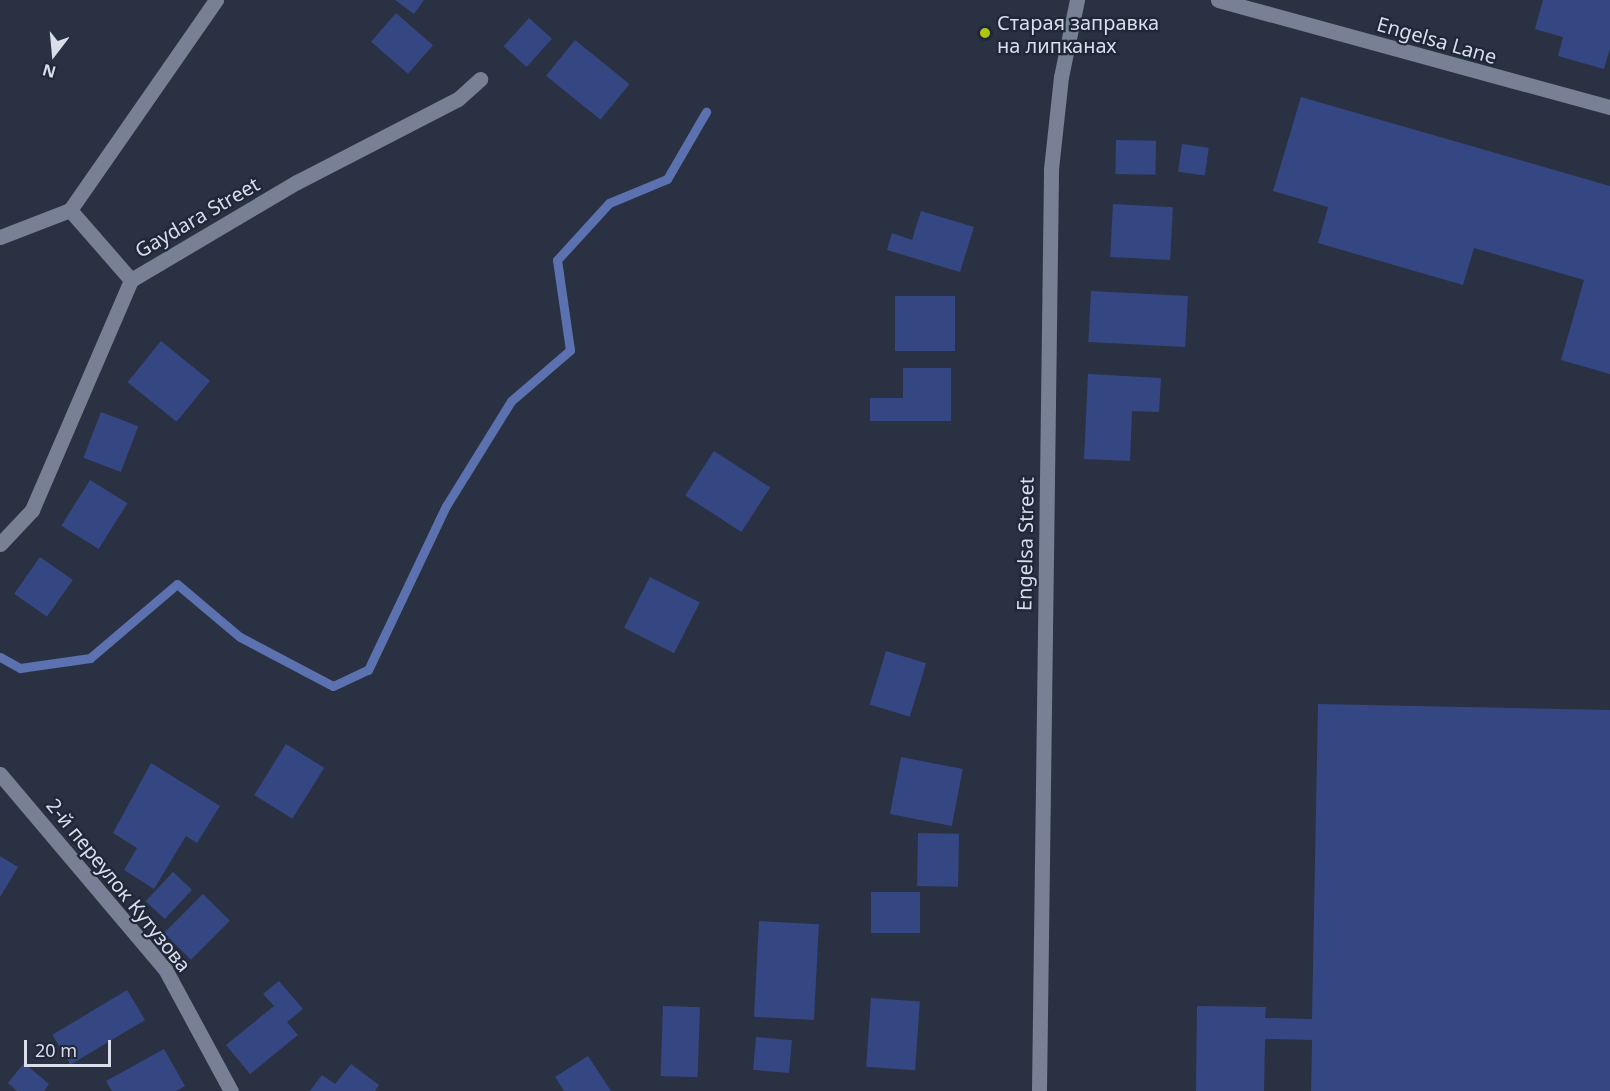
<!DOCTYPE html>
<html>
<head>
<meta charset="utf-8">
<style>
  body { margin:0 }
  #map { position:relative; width:1610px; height:1091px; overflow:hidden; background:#2a3143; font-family:"Noto Sans",sans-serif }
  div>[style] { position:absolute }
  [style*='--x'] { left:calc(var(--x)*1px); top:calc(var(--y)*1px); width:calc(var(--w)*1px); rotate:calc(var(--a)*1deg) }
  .stream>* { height:9px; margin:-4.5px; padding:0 4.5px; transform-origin:4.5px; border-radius:4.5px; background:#5c71b0 }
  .building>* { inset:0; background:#354782; transform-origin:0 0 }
  .minor>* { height:15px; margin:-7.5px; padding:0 7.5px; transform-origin:7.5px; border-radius:7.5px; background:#788096 }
  .tertiary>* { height:15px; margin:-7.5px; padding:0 7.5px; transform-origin:7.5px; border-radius:7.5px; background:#788096 }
  .dots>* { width:16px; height:16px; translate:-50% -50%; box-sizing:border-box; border:3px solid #202738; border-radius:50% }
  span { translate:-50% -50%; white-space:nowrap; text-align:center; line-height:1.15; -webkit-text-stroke:4.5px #202738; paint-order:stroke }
  .poi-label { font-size:20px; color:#d9deea }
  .left { translate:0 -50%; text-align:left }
  .street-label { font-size:20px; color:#d9deea }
  .north { position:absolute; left:24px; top:24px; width:60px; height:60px; -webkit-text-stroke:4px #202738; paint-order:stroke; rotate:196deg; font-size:16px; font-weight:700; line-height:24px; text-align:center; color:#d9deea }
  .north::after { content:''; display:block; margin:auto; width:21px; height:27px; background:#d9deea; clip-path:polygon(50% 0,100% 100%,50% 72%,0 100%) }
  .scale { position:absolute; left:24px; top:1040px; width:87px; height:27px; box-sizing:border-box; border:3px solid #d9deea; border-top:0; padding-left:8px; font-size:18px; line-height:21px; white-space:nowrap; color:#d9deea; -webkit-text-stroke:4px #202738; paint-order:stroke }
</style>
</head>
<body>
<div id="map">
  <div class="stream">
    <i style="--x:0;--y:657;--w:23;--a:29"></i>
    <i style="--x:20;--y:668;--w:71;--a:-8.1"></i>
    <i style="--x:90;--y:658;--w:114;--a:-40.4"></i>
    <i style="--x:177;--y:584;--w:82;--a:40.1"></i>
    <i style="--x:240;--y:637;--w:105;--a:27.8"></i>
    <i style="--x:333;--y:686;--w:38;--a:-25"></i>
    <i style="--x:368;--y:670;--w:182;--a:-64.6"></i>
    <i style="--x:446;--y:506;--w:123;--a:-58.2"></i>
    <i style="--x:511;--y:401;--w:78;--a:-40.8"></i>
    <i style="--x:570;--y:350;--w:91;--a:-98.2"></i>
    <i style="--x:557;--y:260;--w:77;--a:-47.6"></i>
    <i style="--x:609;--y:203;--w:63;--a:-22.5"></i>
    <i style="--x:667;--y:179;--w:78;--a:-59.8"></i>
  </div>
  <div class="building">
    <i style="clip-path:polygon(395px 0,424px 0,414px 14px)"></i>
    <i style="clip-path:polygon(1543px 0,1610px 0,1610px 48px,1604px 69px,1558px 56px,1563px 37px,1535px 29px)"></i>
    <i style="left:396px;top:13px;width:49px;height:38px;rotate:41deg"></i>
    <i style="left:529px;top:18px;width:31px;height:38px;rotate:42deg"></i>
    <i style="left:575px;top:40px;width:70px;height:46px;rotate:39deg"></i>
    <i style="clip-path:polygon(1301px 97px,1610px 186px,1610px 374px,1561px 360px,1584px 280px,1474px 248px,1463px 285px,1318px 243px,1328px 207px,1273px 191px)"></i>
    <i style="left:1116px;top:140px;width:40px;height:34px;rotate:1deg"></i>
    <i style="left:1182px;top:144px;width:27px;height:28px;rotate:8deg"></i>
    <i style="left:1113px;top:204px;width:60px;height:53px;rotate:3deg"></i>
    <i style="clip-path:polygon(921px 211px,974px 227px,960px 272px,887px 250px,892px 233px,912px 240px)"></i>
    <i style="left:1091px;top:291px;width:97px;height:51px;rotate:3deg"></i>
    <i style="left:895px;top:296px;width:60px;height:55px"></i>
    <i style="left:161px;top:341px;width:63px;height:53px;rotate:39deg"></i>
    <i style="clip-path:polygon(903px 368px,951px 368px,951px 421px,870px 421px,870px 398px,903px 398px)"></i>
    <i style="clip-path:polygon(1088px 374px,1161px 378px,1159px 412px,1132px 411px,1130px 461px,1084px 459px)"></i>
    <i style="left:101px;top:412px;width:40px;height:49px;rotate:21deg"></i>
    <i style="left:714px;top:451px;width:67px;height:53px;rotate:33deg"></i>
    <i style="left:90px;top:480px;width:44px;height:54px;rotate:32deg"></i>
    <i style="left:40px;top:557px;width:40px;height:45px;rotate:35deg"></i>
    <i style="left:650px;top:577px;width:56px;height:57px;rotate:27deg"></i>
    <i style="left:886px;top:651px;width:42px;height:56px;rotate:17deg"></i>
    <i style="clip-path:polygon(1318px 704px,1610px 710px,1610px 1091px,1311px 1091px,1312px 1040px,1265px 1039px,1264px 1091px,1196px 1091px,1197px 1006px,1266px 1007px,1265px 1018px,1312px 1019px)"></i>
    <i style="left:286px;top:744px;width:45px;height:60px;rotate:32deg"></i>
    <i style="left:901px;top:757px;width:63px;height:58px;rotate:11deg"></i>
    <i style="clip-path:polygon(151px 763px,220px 806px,197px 843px,186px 836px,154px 889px,124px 870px,137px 848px,113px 833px)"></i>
    <i style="left:918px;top:833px;width:41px;height:53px;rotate:1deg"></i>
    <i style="clip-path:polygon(0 856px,18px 867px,0 897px)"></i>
    <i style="left:173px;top:872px;width:26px;height:40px;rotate:43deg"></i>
    <i style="left:871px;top:892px;width:49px;height:41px"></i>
    <i style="left:203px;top:894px;width:38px;height:55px;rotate:45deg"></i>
    <i style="left:759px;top:921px;width:60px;height:96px;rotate:3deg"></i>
    <i style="clip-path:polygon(279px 981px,303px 1009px,287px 1022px,298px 1035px,250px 1074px,226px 1045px,274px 1006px,263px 994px)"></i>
    <i style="left:127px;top:990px;width:35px;height:87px;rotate:59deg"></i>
    <i style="left:871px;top:998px;width:49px;height:69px;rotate:4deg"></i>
    <i style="left:663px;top:1006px;width:37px;height:70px;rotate:2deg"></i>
    <i style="left:756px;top:1037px;width:36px;height:33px;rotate:5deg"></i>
    <i style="clip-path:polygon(164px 1049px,185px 1086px,176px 1091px,112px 1091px,106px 1081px)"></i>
    <i style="clip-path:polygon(588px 1056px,611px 1091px,564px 1091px,555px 1077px)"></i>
    <i style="clip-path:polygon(24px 1063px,49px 1084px,44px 1091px,17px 1091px,8px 1083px)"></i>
    <i style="clip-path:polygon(351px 1064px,379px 1085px,375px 1091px,310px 1091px,322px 1075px,335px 1084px)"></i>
  </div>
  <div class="minor">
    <i style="--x:1218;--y:0;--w:406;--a:15.3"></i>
    <i style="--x:70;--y:210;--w:256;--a:-55.2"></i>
    <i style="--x:0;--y:237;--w:75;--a:-21.1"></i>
    <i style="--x:70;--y:210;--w:93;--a:48.9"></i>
    <i style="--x:0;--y:544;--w:47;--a:-46.7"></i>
    <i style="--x:32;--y:510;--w:250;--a:-66.7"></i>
    <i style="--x:131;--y:280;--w:193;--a:-30.6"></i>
    <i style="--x:297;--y:182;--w:181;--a:-27.3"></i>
    <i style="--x:458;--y:99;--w:30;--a:-42"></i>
    <i style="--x:0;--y:774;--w:255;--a:49.8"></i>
    <i style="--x:165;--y:969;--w:139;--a:61.6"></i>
  </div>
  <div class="tertiary">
    <i style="--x:1039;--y:1091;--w:922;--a:-89.25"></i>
    <i style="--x:1051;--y:169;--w:93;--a:-83.8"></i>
    <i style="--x:1061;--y:77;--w:79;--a:-78.3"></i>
  </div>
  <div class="dots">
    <i style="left:985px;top:33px;background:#acc612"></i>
  </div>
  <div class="poi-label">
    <span class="left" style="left:997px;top:34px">Старая заправка<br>на липканах</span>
  </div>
  <div class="street-label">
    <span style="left:1437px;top:40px;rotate:16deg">Engelsa Lane</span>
    <span style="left:197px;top:217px;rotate:-30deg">Gaydara Street</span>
    <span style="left:1025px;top:544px;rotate:-89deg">Engelsa Street</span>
    <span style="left:119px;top:885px;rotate:51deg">2-й переулок Кутузова</span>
  </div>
  <div class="north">N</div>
  <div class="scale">20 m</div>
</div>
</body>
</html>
